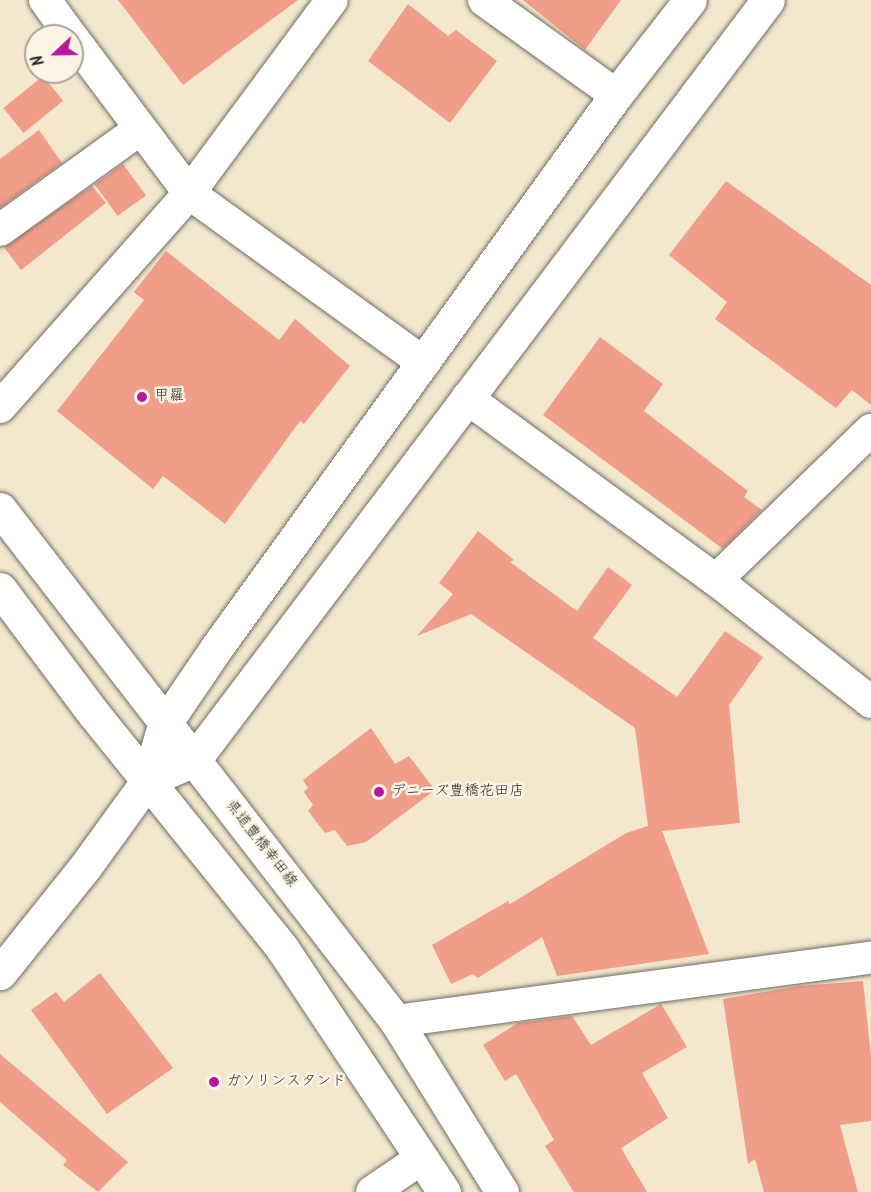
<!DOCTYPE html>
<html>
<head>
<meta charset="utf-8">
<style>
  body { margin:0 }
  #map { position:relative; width:871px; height:1192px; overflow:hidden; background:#f3e8cd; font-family:Kalam,"Klee One",sans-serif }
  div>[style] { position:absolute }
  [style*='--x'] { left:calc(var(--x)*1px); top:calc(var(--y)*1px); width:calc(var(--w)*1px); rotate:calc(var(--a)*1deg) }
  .building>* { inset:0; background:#f09d89; transform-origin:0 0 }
  .roads { filter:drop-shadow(0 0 2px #716d64) drop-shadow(0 0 2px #716d64) }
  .street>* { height:32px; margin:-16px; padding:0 16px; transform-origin:16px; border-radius:16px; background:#fff }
  .secondary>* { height:33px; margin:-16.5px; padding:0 16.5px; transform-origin:16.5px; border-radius:16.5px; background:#fff }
  .dots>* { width:16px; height:16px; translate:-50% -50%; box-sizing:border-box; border:3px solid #fcf5e5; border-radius:50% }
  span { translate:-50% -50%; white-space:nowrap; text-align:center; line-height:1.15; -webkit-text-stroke:5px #fcf5e5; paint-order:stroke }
  .poi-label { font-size:15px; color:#2b2b2b }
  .left { translate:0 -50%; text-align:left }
  .street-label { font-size:15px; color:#2b2b2b }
  .north { position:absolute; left:24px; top:24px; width:60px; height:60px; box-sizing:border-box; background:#fcf5e5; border:2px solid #a8a49b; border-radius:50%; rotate:248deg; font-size:16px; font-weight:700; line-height:24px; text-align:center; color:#2b2b2b }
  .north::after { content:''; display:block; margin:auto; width:21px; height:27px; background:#b5179e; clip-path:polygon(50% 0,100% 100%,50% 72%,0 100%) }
</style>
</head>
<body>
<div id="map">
  <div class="building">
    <i style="clip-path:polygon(118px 0,298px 0,183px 85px)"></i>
    <i style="clip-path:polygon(523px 0,621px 0,585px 50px)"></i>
    <i style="clip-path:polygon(408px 4px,448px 36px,456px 30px,497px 61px,450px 123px,368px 61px)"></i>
    <i style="left:43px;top:76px;width:32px;height:51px;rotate:51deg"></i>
    <i style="clip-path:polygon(39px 130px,62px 163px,0 208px,0 159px)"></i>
    <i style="left:123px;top:164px;width:39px;height:35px;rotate:54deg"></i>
    <i style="clip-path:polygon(726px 181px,871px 285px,871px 405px,852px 390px,836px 408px,715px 319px,727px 302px,669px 255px)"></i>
    <i style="clip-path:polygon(92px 186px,106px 203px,21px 270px,4px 247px)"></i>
    <i style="clip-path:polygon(166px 251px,279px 340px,295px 319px,350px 366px,304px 424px,300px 421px,225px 524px,163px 476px,153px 489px,57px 411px,144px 300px,134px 292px)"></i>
    <i style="clip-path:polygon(600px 337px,663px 384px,644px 411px,748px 491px,744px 497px,762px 510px,723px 549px,543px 415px)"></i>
    <i style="clip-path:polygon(478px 531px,514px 560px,510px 562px,577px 611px,608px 567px,632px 585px,593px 638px,677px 697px,725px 631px,763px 657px,729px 705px,740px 823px,662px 831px,709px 954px,557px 976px,542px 937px,478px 978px,473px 974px,451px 984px,432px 945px,508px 901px,510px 904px,626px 833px,648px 826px,635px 728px,471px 614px,417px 636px,453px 594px,439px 583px)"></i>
    <i style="clip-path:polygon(371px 728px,395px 764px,409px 756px,435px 790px,366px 842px,347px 846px,335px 830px,325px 833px,308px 811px,313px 805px,304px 792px,308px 788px,303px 780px)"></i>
    <i style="clip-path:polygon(100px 973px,173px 1068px,107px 1114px,31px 1010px,56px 992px,64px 1002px)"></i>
    <i style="clip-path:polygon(863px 981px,871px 1056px,871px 1121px,840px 1125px,858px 1192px,764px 1192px,755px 1159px,748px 1164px,723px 999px,799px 986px)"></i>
    <i style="clip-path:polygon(661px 1004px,687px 1047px,642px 1073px,668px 1118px,621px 1148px,647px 1192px,574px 1192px,545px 1146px,554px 1140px,516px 1074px,505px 1081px,483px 1045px,518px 1023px,572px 1016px,591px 1045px)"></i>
    <i style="clip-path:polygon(0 1054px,128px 1162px,98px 1192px,63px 1165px,67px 1160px,0 1102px)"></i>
  </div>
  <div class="roads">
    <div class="street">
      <i style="--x:45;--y:0;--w:44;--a:54.2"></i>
      <i style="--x:484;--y:0;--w:163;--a:35.7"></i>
      <i style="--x:72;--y:37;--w:195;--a:53.1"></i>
      <i style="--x:189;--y:193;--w:290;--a:35.9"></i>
      <i style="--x:0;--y:230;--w:173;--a:-35.8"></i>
      <i style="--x:467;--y:398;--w:308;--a:36.2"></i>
      <i style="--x:716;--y:580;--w:197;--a:38.2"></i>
      <i style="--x:0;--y:407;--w:286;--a:-48.5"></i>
      <i style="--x:189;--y:193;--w:240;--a:-53.5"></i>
      <i style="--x:716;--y:580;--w:216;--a:-44.1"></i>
      <i style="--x:396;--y:1021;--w:479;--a:-7.6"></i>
      <i style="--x:372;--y:1192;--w:60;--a:-34.2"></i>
    </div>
    <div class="secondary">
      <i style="--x:0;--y:509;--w:647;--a:52.28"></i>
      <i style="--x:396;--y:1021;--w:201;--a:58.2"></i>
      <i style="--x:0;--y:589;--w:156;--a:53.1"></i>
      <i style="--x:94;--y:714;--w:300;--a:51.2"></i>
      <i style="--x:282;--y:948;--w:293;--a:56.4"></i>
      <i style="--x:148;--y:780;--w:57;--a:-73.8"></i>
      <i style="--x:164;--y:725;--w:94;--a:-55.8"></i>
      <i style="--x:217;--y:647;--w:681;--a:-54.14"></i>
      <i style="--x:616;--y:95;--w:120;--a:-52.1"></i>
      <i style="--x:0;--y:973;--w:136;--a:-51.3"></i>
      <i style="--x:85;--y:867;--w:107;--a:-54.1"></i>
      <i style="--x:148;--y:780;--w:50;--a:-23.5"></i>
      <i style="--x:194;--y:760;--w:952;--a:-52.94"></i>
    </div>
  </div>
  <div class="dots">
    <i style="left:142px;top:397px;background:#b5179e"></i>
    <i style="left:379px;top:792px;background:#b5179e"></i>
    <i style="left:214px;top:1082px;background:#b5179e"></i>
  </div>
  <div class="poi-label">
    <span class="left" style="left:154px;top:397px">甲羅</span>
    <span class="left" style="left:391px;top:792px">デニーズ豊橋花田店</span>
    <span class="left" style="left:226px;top:1082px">ガソリンスタンド</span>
  </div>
  <div class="street-label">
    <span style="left:261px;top:844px;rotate:52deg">県道豊橋幸田線</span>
  </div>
  <div class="north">N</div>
</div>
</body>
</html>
